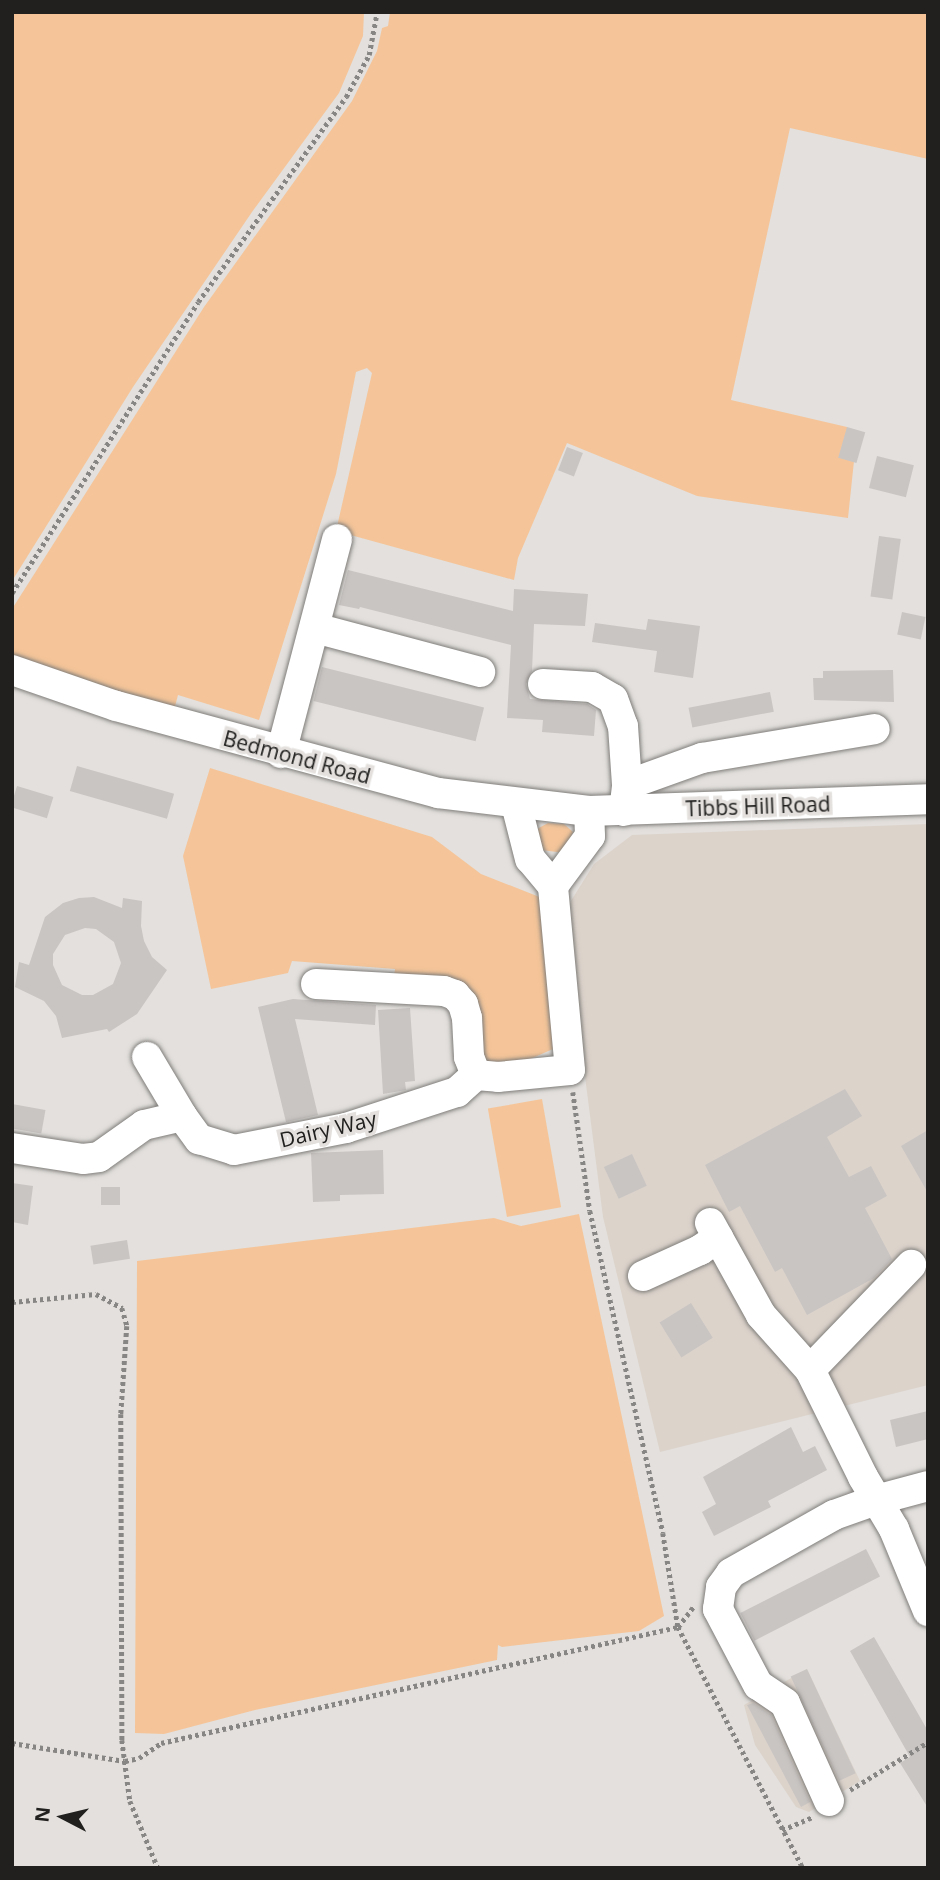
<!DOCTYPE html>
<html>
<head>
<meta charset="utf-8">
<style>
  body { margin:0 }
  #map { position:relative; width:940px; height:1880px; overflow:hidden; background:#e3e0dd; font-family:"Open Sans",sans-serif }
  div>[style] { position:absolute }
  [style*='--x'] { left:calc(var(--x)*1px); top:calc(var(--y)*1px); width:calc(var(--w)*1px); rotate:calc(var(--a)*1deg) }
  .built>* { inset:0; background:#dcd3cb }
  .green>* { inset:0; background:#f5c599; transform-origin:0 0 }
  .building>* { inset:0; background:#c9c5c3; transform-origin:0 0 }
  .path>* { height:4.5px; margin-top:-2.25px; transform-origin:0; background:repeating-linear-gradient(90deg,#888684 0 3.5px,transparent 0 7px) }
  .roads { filter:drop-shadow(0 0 2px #7f7d7a) drop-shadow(0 0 2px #7f7d7a) }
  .minor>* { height:30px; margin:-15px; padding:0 15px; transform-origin:15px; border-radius:15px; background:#fff }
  span { translate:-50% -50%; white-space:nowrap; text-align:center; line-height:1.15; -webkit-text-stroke:7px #e3e0dd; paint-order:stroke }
  .street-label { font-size:21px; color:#21201f }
  .frame { position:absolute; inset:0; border:14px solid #21201f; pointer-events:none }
  .north { position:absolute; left:28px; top:1782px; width:70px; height:70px; -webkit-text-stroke:5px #e3e0dd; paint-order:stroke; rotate:277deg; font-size:19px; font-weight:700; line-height:28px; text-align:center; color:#21201f }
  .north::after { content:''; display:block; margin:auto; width:24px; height:32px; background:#21201f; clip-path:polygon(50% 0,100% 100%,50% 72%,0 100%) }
</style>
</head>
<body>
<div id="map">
  <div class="built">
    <i style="clip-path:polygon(928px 824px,928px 1385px,660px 1452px,603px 1217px,583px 1061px,569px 904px,594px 864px,632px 835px)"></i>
    <i style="clip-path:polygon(807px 1669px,860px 1781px,809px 1812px,796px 1807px,755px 1745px,744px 1705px)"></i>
  </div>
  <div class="green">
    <i style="clip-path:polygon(12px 12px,364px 12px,363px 36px,339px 93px,252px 212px,133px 387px,12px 581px)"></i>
    <i style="clip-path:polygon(390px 12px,928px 12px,928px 159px,790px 128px,731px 400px,847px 427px,854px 461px,848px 518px,697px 496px,567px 443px,518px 558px,514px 580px,336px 531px,372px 373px,367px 368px,356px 372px,336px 474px,259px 720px,178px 695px,173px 714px,17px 659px,12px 655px,12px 609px,204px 307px,352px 101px,377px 51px,382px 28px,388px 26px)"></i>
    <i style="clip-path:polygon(210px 768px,432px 837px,481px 874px,542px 898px,553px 1049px,503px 1071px,481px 1058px,477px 1016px,394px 976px,395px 969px,292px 961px,288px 973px,211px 989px,183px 856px)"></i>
    <i style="clip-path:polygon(548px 823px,564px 824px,573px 832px,565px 853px,541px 850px,537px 829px)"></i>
    <i style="left:542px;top:1099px;width:110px;height:55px;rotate:80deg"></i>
    <i style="clip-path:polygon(579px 1214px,664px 1616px,639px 1631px,502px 1647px,498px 1645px,497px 1660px,255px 1710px,164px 1734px,135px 1733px,137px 1261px,494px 1218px,521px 1226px)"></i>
  </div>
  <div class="building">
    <i style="left:847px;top:427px;width:19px;height:32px;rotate:16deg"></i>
    <i style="left:567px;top:447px;width:17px;height:25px;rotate:21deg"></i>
    <i style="left:877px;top:456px;width:38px;height:33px;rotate:14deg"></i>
    <i style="left:879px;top:536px;width:22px;height:61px;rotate:8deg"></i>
    <i style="clip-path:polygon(348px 570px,513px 611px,514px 589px,588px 594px,585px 626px,534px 624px,532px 671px,526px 684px,530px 699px,587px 704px,596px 710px,594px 736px,542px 732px,543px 720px,507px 718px,511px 645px,360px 607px,359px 609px,339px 605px)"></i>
    <i style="left:902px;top:612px;width:24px;height:23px;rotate:12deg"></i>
    <i style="clip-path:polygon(648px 619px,700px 626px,693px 678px,654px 672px,657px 651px,592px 642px,595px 623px,646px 630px)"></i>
    <i style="left:322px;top:667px;width:167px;height:35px;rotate:14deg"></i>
    <i style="clip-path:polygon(893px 670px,894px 702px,814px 700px,813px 678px,823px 678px,823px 671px)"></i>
    <i style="left:770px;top:692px;width:20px;height:83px;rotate:79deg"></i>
    <i style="left:77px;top:766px;width:101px;height:26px;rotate:16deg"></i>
    <i style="left:17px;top:786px;width:38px;height:22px;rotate:17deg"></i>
    <i style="clip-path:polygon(evenodd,94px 897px,122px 908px,123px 898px,142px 901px,141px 926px,144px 941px,152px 957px,167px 970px,137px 1014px,109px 1032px,107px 1029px,62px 1038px,56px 1016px,44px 1001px,15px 987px,19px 962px,29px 965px,45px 917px,63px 903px,79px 898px,94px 897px,85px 928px,96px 929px,114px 942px,121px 963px,113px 984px,93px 995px,82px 995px,62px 985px,53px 965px,53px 954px,65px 935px,85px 928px)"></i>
    <i style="clip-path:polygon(293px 999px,376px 1005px,375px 1025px,295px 1019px,318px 1115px,286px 1122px,258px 1007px)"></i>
    <i style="clip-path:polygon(410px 1008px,415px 1081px,405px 1082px,406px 1090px,383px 1094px,378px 1010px)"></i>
    <i style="clip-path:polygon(845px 1089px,862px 1116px,827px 1137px,849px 1177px,871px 1166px,887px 1196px,865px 1208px,892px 1259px,874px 1278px,807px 1315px,782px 1268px,775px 1272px,740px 1206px,729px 1212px,705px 1165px)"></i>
    <i style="left:12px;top:1104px;width:34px;height:24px;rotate:10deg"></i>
    <i style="clip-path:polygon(928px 1130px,928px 1193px,901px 1146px)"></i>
    <i style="clip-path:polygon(383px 1150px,384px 1194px,340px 1195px,340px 1201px,313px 1202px,311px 1153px)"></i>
    <i style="left:632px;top:1154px;width:35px;height:31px;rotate:65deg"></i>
    <i style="clip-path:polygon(12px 1183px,33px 1186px,28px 1225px,12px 1222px)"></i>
    <i style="left:101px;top:1187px;width:19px;height:18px"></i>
    <i style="left:127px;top:1240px;width:19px;height:37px;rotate:81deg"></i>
    <i style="left:691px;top:1303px;width:41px;height:37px;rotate:58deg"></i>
    <i style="clip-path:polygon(928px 1411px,928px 1439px,896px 1447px,890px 1420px)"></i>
    <i style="clip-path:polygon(791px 1427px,803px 1452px,815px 1446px,827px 1470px,768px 1501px,771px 1507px,714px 1536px,702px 1512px,716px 1504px,703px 1477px)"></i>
    <i style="left:866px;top:1549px;width:31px;height:141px;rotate:63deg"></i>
    <i style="clip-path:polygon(874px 1637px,928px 1731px,928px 1808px,900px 1763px,910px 1757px,850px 1651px)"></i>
    <i style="left:807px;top:1669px;width:115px;height:18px;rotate:65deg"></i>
    <i style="clip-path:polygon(753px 1703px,771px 1715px,810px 1802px,801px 1807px,747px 1705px)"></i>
  </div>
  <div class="path">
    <i style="--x:12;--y:593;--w:345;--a:-57.4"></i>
    <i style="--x:198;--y:302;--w:253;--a:-54.2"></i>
    <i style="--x:346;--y:97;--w:48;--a:-61.3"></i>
    <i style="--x:369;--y:55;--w:44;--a:-79.5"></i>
    <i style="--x:573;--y:1092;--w:120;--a:81.9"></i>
    <i style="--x:590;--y:1211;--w:330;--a:77.2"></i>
    <i style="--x:663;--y:1533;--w:95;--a:80.9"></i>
    <i style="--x:678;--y:1627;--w:271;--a:62.6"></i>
    <i style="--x:12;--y:1302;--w:84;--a:-5.4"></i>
    <i style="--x:96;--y:1294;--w:30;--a:28"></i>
    <i style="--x:122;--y:1308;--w:19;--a:74"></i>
    <i style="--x:127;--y:1326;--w:88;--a:93.9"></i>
    <i style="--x:121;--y:1414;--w:326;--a:89.8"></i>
    <i style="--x:122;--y:1740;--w:62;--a:82.5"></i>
    <i style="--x:130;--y:1801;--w:73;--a:67.3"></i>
    <i style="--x:12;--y:1743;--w:114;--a:9.1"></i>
    <i style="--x:125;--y:1761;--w:14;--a:-12"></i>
    <i style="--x:139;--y:1758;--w:27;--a:-34"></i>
    <i style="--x:161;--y:1743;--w:530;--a:-12.65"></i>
    <i style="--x:678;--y:1627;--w:25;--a:-53"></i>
    <i style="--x:850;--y:1790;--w:92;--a:-31.6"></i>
    <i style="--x:782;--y:1830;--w:34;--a:-23"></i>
  </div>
  <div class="roads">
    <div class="minor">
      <i style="--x:315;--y:628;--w:171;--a:14.9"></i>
      <i style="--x:12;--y:670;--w:110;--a:19.1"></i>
      <i style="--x:116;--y:706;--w:334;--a:15.1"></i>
      <i style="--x:438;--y:793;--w:152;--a:6.8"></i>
      <i style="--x:589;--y:811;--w:339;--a:-2"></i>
      <i style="--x:543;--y:684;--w:49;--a:3.5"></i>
      <i style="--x:592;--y:687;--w:24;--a:30"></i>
      <i style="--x:613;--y:699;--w:29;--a:70"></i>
      <i style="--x:623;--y:726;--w:59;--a:86.1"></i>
      <i style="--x:281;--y:753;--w:221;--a:-75.3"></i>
      <i style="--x:624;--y:811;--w:26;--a:-83"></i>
      <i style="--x:627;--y:785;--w:80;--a:-19.8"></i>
      <i style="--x:702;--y:758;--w:175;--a:-9.5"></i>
      <i style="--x:553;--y:886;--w:62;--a:-53.5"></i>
      <i style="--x:590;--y:836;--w:25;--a:-92"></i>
      <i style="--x:316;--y:984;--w:128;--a:3.1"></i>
      <i style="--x:444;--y:991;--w:12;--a:20"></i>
      <i style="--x:455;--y:995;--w:12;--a:48"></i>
      <i style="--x:463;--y:1004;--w:15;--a:74"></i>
      <i style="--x:467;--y:1018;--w:39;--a:87"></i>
      <i style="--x:469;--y:1057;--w:19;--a:69"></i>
      <i style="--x:147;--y:1057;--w:69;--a:59.3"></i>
      <i style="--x:12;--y:1148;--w:72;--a:8.8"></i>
      <i style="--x:83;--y:1159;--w:16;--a:-7"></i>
      <i style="--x:99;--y:1157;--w:55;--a:-35.4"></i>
      <i style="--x:144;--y:1125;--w:39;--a:-13"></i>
      <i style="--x:182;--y:1116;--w:29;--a:54"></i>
      <i style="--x:199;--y:1139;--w:37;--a:17"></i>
      <i style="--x:234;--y:1150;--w:114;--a:-11.1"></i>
      <i style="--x:346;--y:1128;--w:117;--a:-18"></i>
      <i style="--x:457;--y:1092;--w:25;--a:-42"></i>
      <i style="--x:476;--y:1075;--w:22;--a:5"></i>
      <i style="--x:498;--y:1077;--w:72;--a:-5.6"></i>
      <i style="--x:570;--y:1070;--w:185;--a:-95.3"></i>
      <i style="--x:553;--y:886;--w:35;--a:-130"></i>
      <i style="--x:530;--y:859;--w:57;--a:-104.3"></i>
      <i style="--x:710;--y:1223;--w:105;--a:61"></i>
      <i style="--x:761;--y:1315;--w:74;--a:48.3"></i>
      <i style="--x:810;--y:1370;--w:119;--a:63.6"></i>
      <i style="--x:863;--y:1477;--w:61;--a:59.2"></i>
      <i style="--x:894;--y:1529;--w:89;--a:67.5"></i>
      <i style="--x:643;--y:1276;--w:63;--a:-24.5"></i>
      <i style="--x:700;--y:1250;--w:22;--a:-34"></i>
      <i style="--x:810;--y:1370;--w:146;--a:-46.1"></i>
      <i style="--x:829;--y:1801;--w:107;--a:-114.2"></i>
      <i style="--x:785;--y:1703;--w:32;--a:-146"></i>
      <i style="--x:758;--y:1685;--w:86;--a:-117.8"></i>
      <i style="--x:718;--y:1609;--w:22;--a:-82"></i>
      <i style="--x:721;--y:1587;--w:17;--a:-54"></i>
      <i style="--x:731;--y:1573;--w:118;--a:-29.4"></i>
      <i style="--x:834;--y:1515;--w:45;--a:-19.7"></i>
      <i style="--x:876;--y:1500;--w:54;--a:-15.1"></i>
    </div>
  </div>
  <div class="street-label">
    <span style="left:297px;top:757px;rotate:15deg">Bedmond Road</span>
    <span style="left:758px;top:806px;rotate:-2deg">Tibbs Hill Road</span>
    <span style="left:328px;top:1129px;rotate:-13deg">Dairy Way</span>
  </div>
  <div class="frame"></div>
  <div class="north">N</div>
</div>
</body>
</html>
